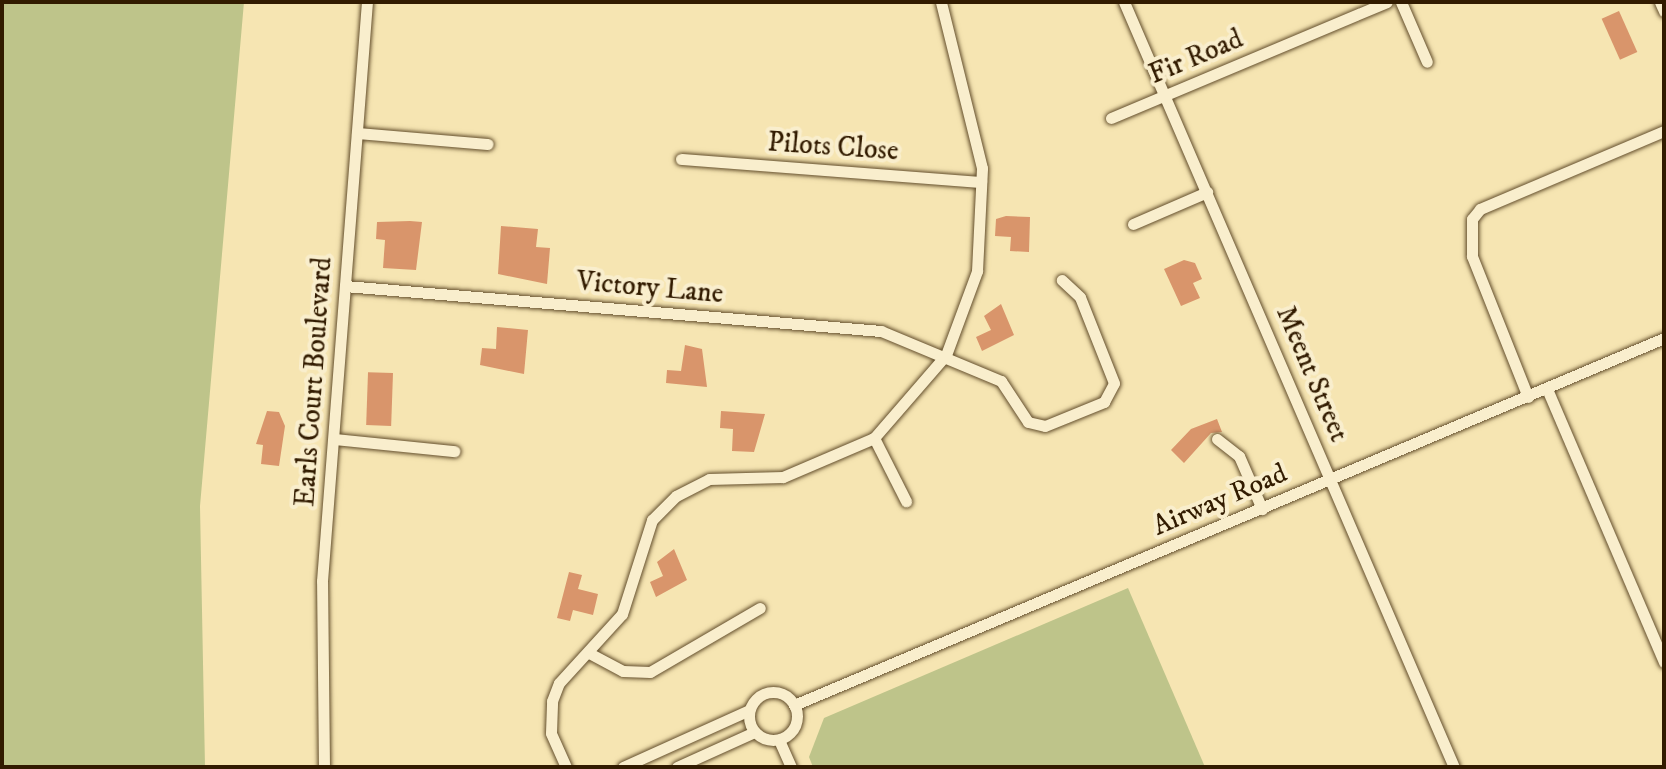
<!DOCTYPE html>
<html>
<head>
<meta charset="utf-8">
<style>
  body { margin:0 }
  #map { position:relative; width:1666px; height:769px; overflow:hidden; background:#f6e5b2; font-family:"IM FELL DW Pica",serif }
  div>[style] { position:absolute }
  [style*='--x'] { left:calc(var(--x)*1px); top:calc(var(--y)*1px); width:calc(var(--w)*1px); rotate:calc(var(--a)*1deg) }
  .green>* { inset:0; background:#bec48a }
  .building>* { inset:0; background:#d9956b; transform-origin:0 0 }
  .roads { filter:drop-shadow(0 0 2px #634e2c) drop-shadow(0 0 2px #634e2c) }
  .minor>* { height:11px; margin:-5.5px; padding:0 5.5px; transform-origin:5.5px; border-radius:5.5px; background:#f9eecd }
  .minor>.ring { margin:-5.5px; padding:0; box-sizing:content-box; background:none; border:11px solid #f9eecd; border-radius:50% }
  span { translate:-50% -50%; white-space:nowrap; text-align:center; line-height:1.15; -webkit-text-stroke:8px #f9eecd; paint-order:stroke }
  .street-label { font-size:28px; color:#321b00 }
  .frame { position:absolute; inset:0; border:4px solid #321b00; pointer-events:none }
</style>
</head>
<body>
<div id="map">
  <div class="green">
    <i style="clip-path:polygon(2px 2px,244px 2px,200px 506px,205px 767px,2px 767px)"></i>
    <i style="clip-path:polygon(1128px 588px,1205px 767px,813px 767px,809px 757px,824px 718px)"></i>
  </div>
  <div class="building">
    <i style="left:1619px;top:11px;width:45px;height:19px;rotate:66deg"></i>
    <i style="clip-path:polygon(1006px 216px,1030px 217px,1029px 252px,1010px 251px,1011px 237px,995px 236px,996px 219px)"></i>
    <i style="clip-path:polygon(410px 221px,422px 222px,416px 270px,383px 268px,385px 240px,376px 239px,377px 222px)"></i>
    <i style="clip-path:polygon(501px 226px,538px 229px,536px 247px,550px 248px,547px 284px,498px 274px)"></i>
    <i style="clip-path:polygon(1184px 260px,1195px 263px,1202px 279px,1193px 283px,1200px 298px,1181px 306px,1164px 269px)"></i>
    <i style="clip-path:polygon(1001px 304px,1014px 335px,982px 351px,976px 337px,991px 330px,984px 316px)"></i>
    <i style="clip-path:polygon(497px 327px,528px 330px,524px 374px,480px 365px,482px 348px,496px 349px)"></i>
    <i style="clip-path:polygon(685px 345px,702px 349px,707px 387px,666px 383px,667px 370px,681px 371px)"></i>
    <i style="left:393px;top:373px;width:53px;height:25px;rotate:92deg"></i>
    <i style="clip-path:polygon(267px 411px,279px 412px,285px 426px,279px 466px,261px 464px,263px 445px,256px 444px)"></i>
    <i style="clip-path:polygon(721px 411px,765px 414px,754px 452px,732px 451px,733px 429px,720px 428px)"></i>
    <i style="clip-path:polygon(1217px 419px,1222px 432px,1211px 433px,1184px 463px,1171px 450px,1191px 429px)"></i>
    <i style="clip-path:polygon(674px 549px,687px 580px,656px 597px,650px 582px,663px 576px,657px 562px)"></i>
    <i style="clip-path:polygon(569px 572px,582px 575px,578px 589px,598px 594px,593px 615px,573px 610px,570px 621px,557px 618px)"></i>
  </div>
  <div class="roads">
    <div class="minor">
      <i style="--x:1124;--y:2;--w:833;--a:66.67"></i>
      <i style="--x:1401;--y:2;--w:65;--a:66.6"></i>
      <i style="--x:1660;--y:2;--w:10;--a:66"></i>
      <i style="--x:1111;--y:118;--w:299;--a:-22.8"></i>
      <i style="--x:357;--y:133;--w:131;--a:4.8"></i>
      <i style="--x:681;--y:159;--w:301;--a:4.4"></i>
      <i style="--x:1133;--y:224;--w:81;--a:-23.4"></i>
      <i style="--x:345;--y:286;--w:538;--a:4.8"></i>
      <i style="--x:881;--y:331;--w:130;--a:22.6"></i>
      <i style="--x:1001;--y:381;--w:49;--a:56.6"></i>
      <i style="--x:1028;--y:422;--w:17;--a:13"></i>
      <i style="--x:1045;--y:426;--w:64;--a:-22.1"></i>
      <i style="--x:1104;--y:402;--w:21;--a:-62"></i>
      <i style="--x:1114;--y:383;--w:92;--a:-111.6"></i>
      <i style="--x:1080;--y:297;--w:25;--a:-137"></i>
      <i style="--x:1547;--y:389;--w:297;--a:66.8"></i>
      <i style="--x:1528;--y:397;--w:152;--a:-111.7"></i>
      <i style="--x:1472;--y:256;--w:37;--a:-90"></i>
      <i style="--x:1472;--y:219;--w:13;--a:-51"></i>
      <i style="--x:1480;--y:209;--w:200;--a:-23"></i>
      <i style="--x:874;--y:438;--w:71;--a:63.1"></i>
      <i style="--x:335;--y:439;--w:120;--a:5.8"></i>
      <i style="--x:1217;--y:439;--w:28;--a:38"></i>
      <i style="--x:1239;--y:456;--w:58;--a:66.5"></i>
      <i style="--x:589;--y:653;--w:38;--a:28"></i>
      <i style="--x:623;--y:671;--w:27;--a:2"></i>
      <i style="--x:650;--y:672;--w:127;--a:-30.2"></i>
      <i class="ring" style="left:749px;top:692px;width:37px;height:37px"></i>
      <i style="--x:794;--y:705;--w:944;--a:-22.87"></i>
      <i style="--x:779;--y:740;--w:30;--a:66"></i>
      <i style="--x:324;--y:767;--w:186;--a:-90.6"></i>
      <i style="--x:322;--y:581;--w:581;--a:-85.56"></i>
      <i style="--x:566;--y:767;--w:37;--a:-114"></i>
      <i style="--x:551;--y:733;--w:32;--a:-88"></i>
      <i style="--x:552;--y:701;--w:19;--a:-69"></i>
      <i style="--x:559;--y:683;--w:93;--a:-47.6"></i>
      <i style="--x:622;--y:614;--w:99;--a:-72.3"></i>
      <i style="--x:652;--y:520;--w:34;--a:-45"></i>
      <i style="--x:676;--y:496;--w:37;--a:-27"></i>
      <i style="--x:709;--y:479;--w:74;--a:-1.5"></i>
      <i style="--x:783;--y:477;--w:99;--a:-23.2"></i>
      <i style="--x:874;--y:438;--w:110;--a:-49.1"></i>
      <i style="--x:946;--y:355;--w:90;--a:-69.7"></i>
      <i style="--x:977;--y:271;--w:103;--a:-87.2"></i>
      <i style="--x:982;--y:168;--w:171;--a:-103.9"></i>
      <i style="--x:623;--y:767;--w:138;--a:-24.3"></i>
      <i style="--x:677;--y:767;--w:85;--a:-24.4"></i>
    </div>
  </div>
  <div class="street-label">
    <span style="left:1196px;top:57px;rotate:-23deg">Fir Road</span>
    <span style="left:833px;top:147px;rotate:4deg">Pilots Close</span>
    <span style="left:650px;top:288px;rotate:5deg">Victory Lane</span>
    <span style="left:1312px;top:374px;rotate:67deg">Meent Street</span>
    <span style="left:314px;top:382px;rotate:-86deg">Earls Court Boulevard</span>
    <span style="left:1220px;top:500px;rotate:-23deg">Airway Road</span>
  </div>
  <div class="frame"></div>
</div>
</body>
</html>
